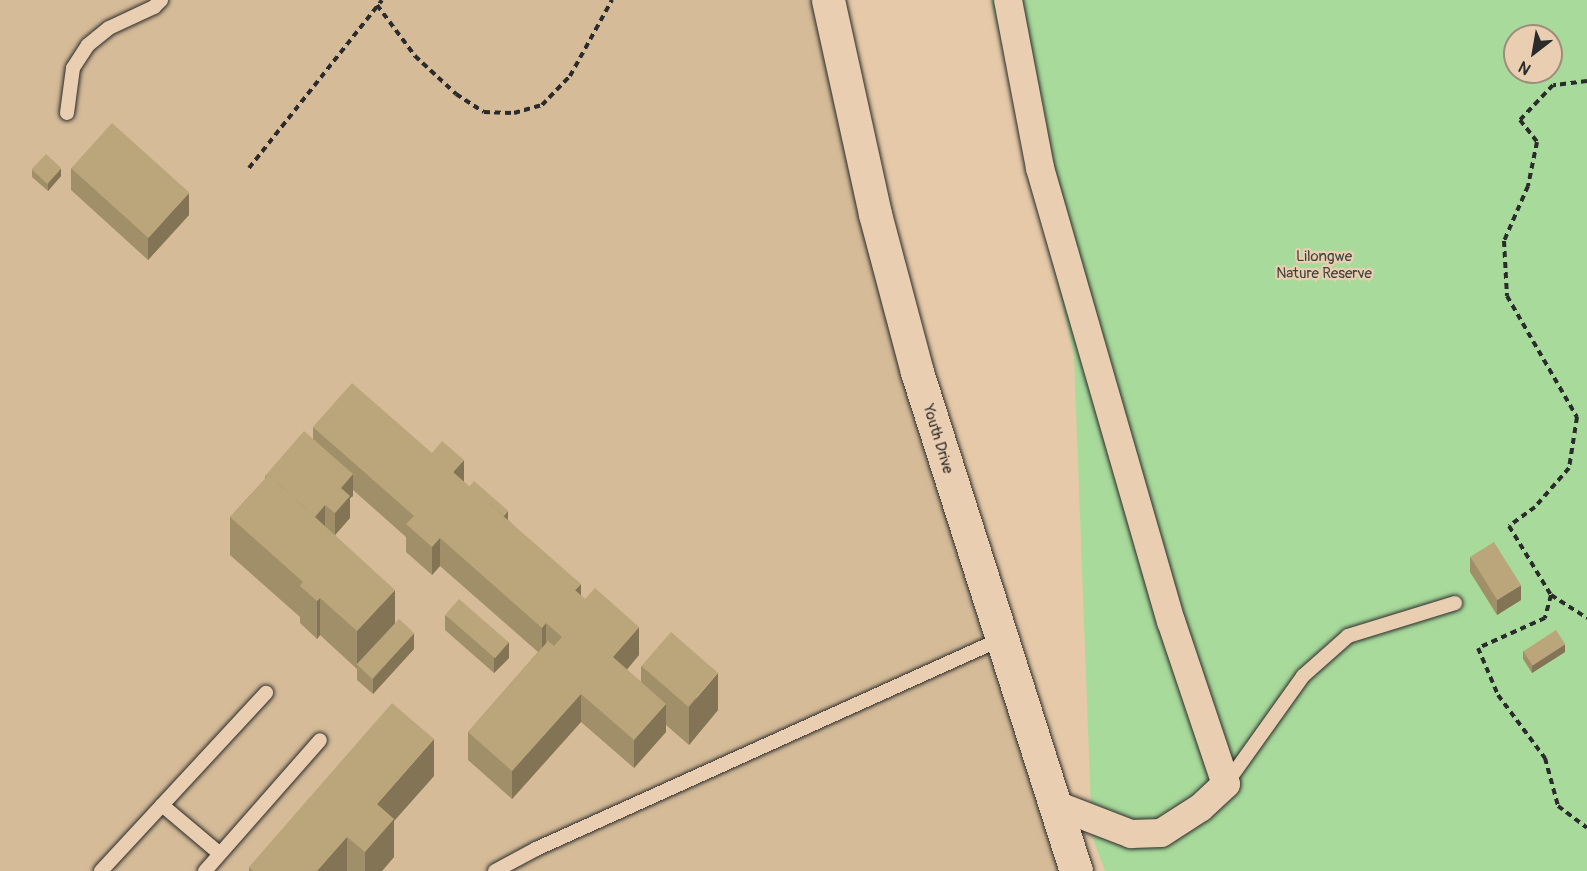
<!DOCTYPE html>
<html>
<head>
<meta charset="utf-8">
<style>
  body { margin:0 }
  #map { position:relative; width:1587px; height:871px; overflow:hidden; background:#e5c9a8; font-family:Pangolin,sans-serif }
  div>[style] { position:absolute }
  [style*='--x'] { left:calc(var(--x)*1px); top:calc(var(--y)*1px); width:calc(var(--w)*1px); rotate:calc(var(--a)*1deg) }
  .built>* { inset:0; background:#d5bb98 }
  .green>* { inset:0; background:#a8da9b }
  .path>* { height:4px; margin-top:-2px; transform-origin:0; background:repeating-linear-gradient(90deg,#2b2b2b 0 6px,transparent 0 10.5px) }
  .roads { filter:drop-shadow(0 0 2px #2b2b2b) drop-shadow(0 0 2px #2b2b2b) }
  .lane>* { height:14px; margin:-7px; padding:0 7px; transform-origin:7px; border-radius:7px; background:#eaceb1 }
  .street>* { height:28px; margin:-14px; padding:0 14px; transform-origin:14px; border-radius:14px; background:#eaceb1 }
  .secondary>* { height:33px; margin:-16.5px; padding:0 16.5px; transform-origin:16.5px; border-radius:16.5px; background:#eaceb1 }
  .wall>* { inset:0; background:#a18f6a }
  .shaded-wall>* { inset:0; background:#837456 }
  .building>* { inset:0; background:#bba67b; transform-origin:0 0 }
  span { translate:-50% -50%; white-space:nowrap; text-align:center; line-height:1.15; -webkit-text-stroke:4.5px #eaceb1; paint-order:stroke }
  .park-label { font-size:15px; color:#3e453c }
  .street-label { font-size:15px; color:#2b2b2b }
  .north { position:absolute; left:1503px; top:24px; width:60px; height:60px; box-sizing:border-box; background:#eaceb1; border:2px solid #9e8d7b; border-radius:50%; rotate:211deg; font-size:16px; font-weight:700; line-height:24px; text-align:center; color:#2b2b2b }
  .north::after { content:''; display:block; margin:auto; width:21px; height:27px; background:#2b2b2b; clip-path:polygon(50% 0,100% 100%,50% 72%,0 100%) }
</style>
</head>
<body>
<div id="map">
  <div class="built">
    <i style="clip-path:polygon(0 0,836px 0,1064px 871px,0 871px)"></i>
  </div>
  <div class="green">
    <i style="clip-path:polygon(evenodd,991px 0,1587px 0,1587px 871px,1105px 871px,1092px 836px,1074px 355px,991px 0,1515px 36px,1551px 36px,1551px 72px,1515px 72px,1515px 36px)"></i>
  </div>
  <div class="path">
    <i style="--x:377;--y:5;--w:64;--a:53.3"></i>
    <i style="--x:415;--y:56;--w:56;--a:42.8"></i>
    <i style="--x:456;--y:94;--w:33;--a:33"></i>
    <i style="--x:484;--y:112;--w:30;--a:2"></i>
    <i style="--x:514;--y:113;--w:29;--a:-16"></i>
    <i style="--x:542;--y:105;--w:40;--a:-46"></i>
    <i style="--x:570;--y:76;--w:87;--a:-61.1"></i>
    <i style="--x:1587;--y:81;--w:34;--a:173"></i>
    <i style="--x:1553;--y:85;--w:48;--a:133.3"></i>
    <i style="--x:1520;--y:120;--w:28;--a:52"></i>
    <i style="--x:1537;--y:142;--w:45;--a:101.6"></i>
    <i style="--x:1528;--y:186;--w:60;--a:113.6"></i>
    <i style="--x:1504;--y:241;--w:55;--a:86.9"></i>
    <i style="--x:1507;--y:296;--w:140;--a:60"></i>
    <i style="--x:1577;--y:417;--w:52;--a:98.9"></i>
    <i style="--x:1569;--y:468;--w:52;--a:131.1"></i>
    <i style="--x:1535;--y:507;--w:32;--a:144"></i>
    <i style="--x:1509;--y:526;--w:81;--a:58.7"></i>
    <i style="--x:1551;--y:595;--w:24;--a:105"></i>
    <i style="--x:1545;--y:618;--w:73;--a:155.9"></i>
    <i style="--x:1478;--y:648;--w:51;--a:66.9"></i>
    <i style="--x:1498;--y:695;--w:79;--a:53.3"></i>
    <i style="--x:1545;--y:758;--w:50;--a:74.8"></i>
    <i style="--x:1558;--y:806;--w:36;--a:37"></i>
    <i style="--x:249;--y:168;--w:214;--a:-51.6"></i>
    <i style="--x:1551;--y:595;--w:43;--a:32.6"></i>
  </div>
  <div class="roads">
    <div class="lane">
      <i style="--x:67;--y:113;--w:45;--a:-82.4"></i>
      <i style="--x:73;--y:68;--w:27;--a:-57"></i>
      <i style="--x:88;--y:45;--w:27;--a:-39"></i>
      <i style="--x:109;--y:28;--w:50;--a:-25"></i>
      <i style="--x:154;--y:7;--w:10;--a:-45"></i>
      <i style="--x:1226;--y:784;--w:133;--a:-54.5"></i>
      <i style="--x:1303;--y:676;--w:60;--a:-41.6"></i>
      <i style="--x:1348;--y:636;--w:112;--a:-17.1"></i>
      <i style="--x:162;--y:805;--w:75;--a:40.1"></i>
      <i style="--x:101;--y:871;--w:243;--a:-47.2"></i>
      <i style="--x:205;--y:871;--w:174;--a:-48.7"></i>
      <i style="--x:495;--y:871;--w:47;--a:-28.2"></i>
      <i style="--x:536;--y:849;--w:510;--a:-24.3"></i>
    </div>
    <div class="street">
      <i style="--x:1008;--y:0;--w:171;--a:79.2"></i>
      <i style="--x:1040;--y:168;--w:472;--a:73.9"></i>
      <i style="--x:1171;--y:621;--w:172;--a:71.4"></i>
      <i style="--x:1226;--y:784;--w:35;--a:137"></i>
      <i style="--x:1200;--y:808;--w:46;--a:147.3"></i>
      <i style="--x:1161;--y:833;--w:30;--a:178"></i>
      <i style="--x:1131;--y:834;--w:80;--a:-158.9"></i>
    </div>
    <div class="secondary">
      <i style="--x:828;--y:0;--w:219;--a:77.6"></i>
      <i style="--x:875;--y:214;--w:163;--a:75.1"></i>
      <i style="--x:917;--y:372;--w:524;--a:72.33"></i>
    </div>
  </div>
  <div class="wall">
    <i style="clip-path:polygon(71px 168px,189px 215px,148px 260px,71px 190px)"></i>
    <i style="clip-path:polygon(32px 169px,61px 176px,48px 191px,32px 177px)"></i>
    <i style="clip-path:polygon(313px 427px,464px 482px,508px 519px,508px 520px,639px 655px,627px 670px,641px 682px,641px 666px,718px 710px,689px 745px,666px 725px,666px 732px,634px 768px,581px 722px,512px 799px,468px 760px,468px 732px,538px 652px,440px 566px,432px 575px,406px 552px,406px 537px,353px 490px,353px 496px,350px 498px,350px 518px,335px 535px,395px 624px,414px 649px,373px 694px,357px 680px,357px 668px,357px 669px,320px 635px,317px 639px,300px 623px,300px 617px,230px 555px,230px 517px,265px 479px,265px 476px,313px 439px)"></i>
    <i style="clip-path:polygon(1470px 557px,1521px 600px,1497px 615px,1470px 572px)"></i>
    <i style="clip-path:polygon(445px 615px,509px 658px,494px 673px,445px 630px)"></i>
    <i style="clip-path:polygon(1523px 651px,1565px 652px,1532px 673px,1523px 659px)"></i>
    <i style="clip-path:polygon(434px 776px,394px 821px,394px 857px,382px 871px,249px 871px,249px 867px)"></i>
  </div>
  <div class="shaded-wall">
    <i style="clip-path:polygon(61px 168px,61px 176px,48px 191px,48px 184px)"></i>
    <i style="clip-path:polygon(189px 193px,189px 215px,148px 260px,148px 238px)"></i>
    <i style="clip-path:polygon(464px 460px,464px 488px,453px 472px)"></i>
    <i style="clip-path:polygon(353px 474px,353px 496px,350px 498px,350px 518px,335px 535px,335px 513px,341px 488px)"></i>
    <i style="clip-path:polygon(325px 505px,325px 527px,313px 519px)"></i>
    <i style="clip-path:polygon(508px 511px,508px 519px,497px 532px,497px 524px)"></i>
    <i style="clip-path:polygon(440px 538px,440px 566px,432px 575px,432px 547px)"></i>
    <i style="clip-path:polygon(581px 584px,581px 612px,575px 590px)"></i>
    <i style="clip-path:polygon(1521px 585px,1521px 600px,1497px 615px,1497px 600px)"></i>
    <i style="clip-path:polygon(395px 590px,395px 627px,357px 665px,357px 669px,357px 631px)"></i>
    <i style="clip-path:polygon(320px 598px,320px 635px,317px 639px,317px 601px)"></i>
    <i style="clip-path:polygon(546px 623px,546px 651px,542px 656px,542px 628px)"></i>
    <i style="clip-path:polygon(639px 627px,639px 655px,613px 685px,613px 657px)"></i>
    <i style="clip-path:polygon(414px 633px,414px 649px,373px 694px,373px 679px)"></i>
    <i style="clip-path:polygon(509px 642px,509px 658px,494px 673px,494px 658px)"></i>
    <i style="clip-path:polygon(1565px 644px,1565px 652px,1532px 673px,1532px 666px)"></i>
    <i style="clip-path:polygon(718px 673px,718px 710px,689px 745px,689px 707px)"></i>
    <i style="clip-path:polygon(581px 694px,581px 722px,512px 799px,512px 771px)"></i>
    <i style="clip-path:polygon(666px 704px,666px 732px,634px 768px,634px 740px)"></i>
    <i style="clip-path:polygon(434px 739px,434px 776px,394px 821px,394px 857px,382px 871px,365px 871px,365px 852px,377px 804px)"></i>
    <i style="clip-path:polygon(347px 837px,347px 871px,317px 871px)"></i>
  </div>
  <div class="building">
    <i style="left:112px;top:123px;width:104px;height:61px;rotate:42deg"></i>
    <i style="left:46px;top:154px;width:21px;height:21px;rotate:43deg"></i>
    <i style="clip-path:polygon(352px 383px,432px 453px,442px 441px,464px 460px,453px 472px,581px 584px,575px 590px,585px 599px,595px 588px,639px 627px,613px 657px,666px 704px,634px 740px,581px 694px,512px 771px,468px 732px,548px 641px,554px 646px,562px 637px,546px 623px,542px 628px,440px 538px,432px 547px,406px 524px,414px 516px,313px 427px)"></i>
    <i style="clip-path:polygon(304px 431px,353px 474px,341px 488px,350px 496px,335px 513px,325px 505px,315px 517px,269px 475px,266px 478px,265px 476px)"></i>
    <i style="clip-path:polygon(269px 475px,395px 590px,357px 631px,320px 598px,317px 601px,300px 586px,303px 582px,230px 517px)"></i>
    <i style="left:474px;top:481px;width:45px;height:7px;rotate:41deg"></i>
    <i style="left:1494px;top:542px;width:51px;height:28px;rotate:58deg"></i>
    <i style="left:459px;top:599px;width:66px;height:21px;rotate:41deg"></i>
    <i style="left:399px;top:619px;width:21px;height:62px;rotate:43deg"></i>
    <i style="left:1556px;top:630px;width:17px;height:39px;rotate:57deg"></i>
    <i style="left:671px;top:632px;width:62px;height:45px;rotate:41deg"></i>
    <i style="clip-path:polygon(392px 703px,434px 739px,377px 804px,394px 819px,365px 852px,347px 837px,317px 871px,253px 871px,249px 867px)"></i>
  </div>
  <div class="park-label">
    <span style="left:1324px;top:265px">Lilongwe<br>Nature Reserve</span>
  </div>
  <div class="street-label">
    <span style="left:938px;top:439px;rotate:73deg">Youth Drive</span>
  </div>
  <div class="north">N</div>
</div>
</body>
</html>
